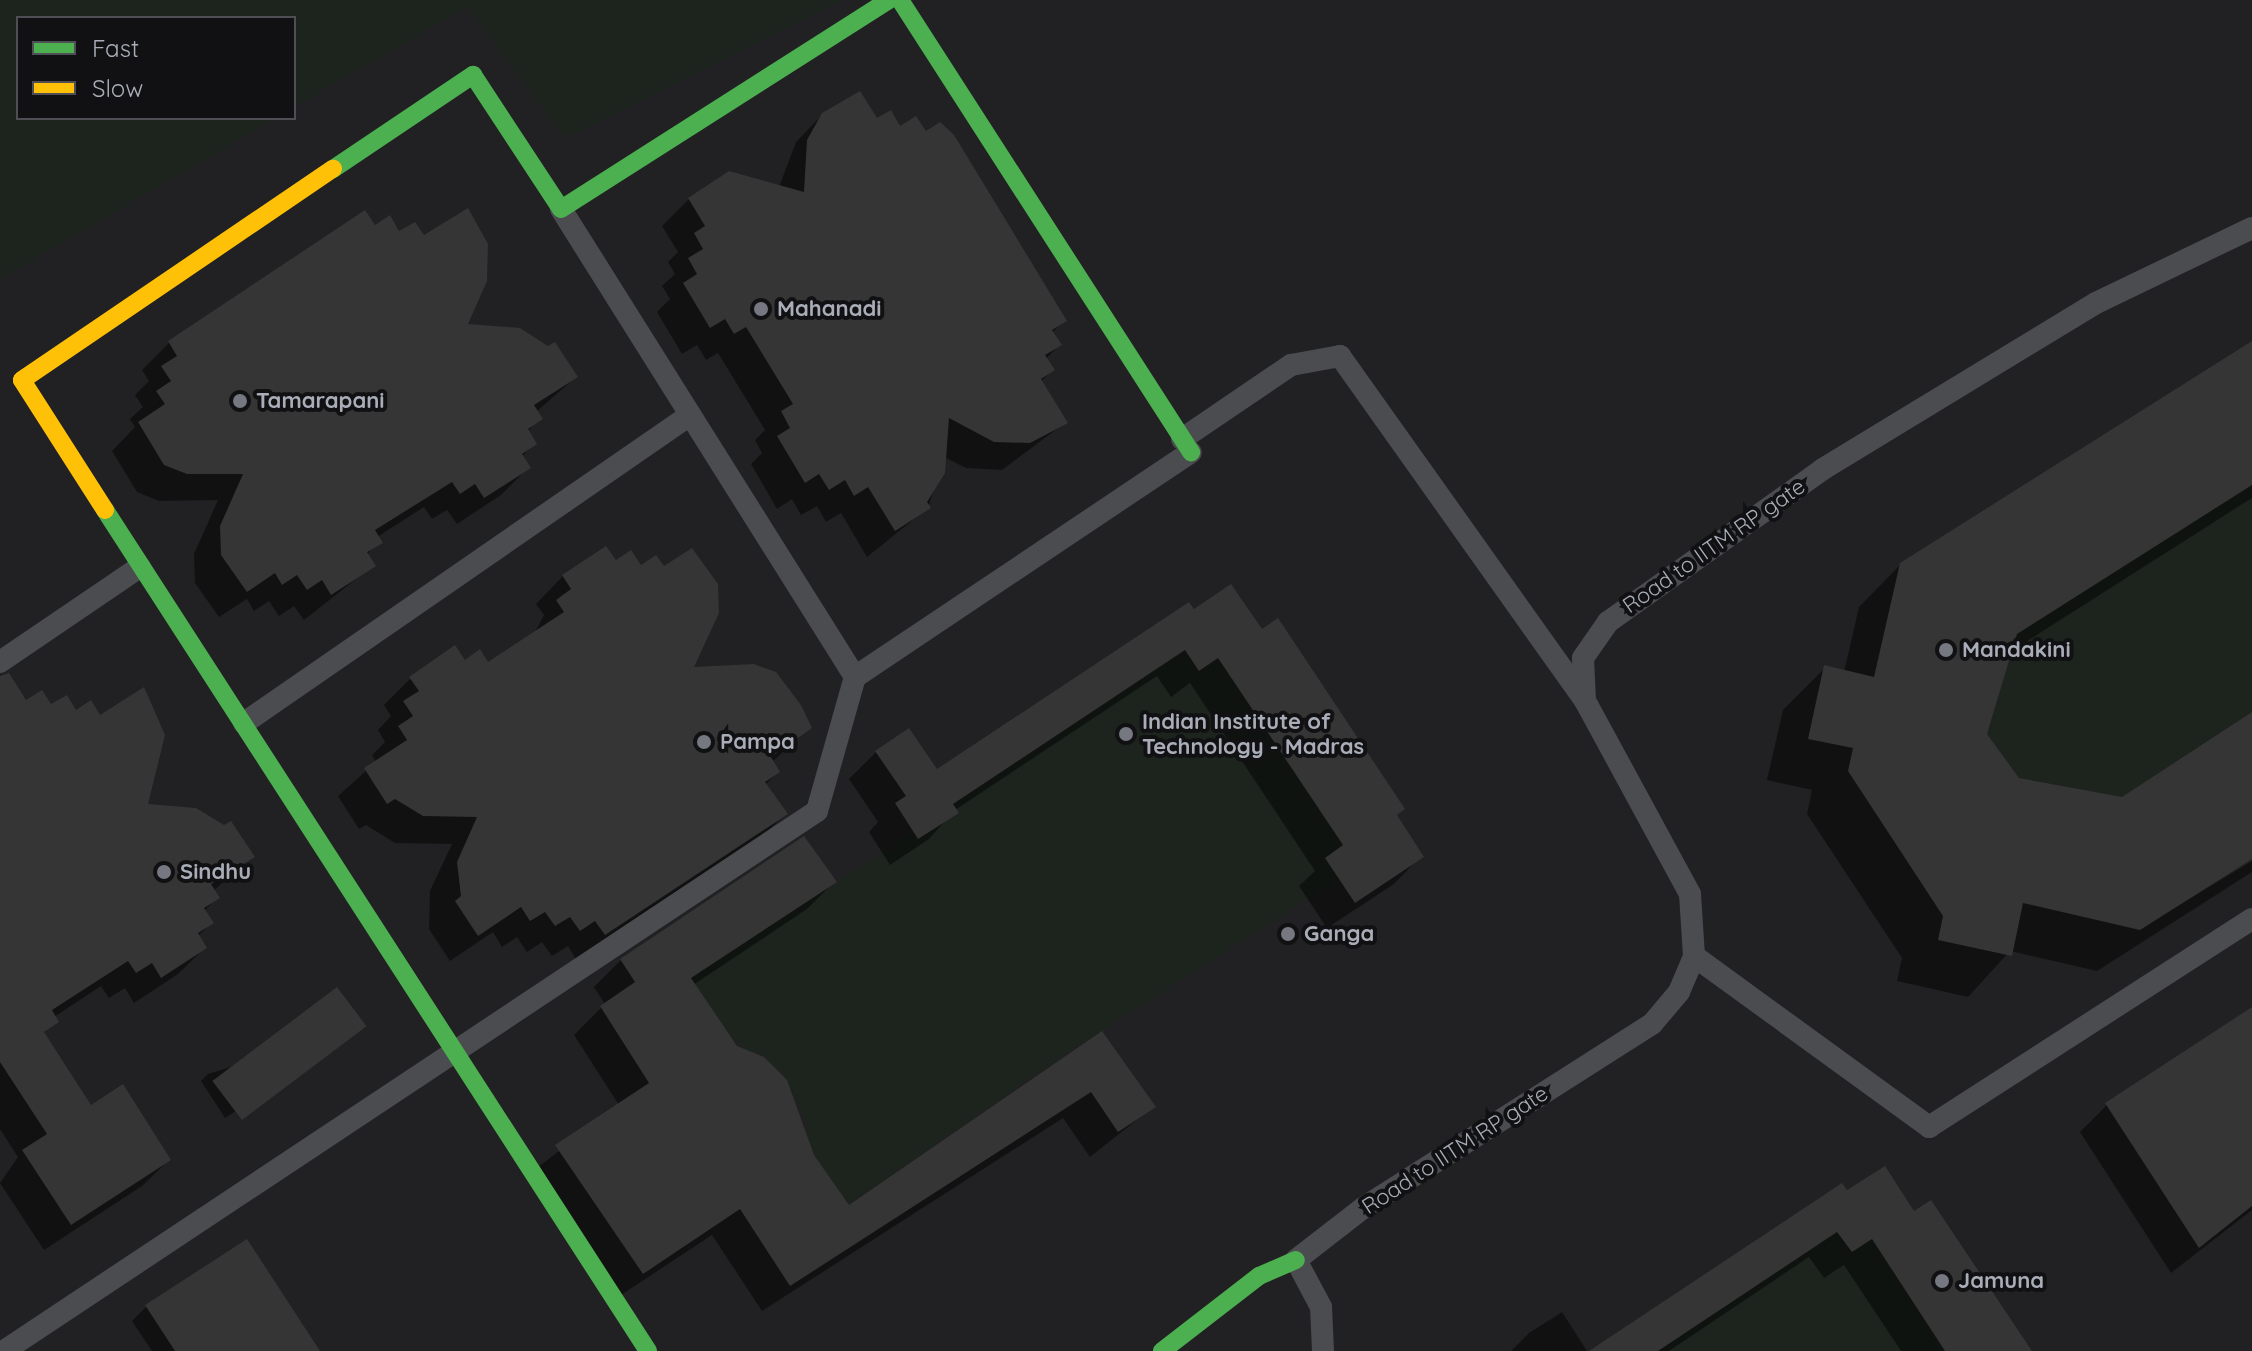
<!DOCTYPE html>
<html>
<head>
<meta charset="utf-8">
<style>
  body { margin:0 }
  #map { position:relative; width:2252px; height:1351px; overflow:hidden; background:#171717; font-family:Quicksand,sans-serif }
  div>[style] { position:absolute }
  [style*='--x'] { left:calc(var(--x)*1px); top:calc(var(--y)*1px); width:calc(var(--w)*1px); rotate:calc(var(--a)*1deg) }
  .built>* { inset:0; background:#212123 }
  .green>* { inset:0; background:#1d241e }
  .shadow>* { inset:0; background:#0007 }
  .building>* { inset:0; background:#353536; transform-origin:0 0 }
  .lane>* { height:22px; margin:-11px; padding:0 11px; transform-origin:11px; border-radius:11px; background:#4b4c50 }
  .fast>* { height:18px; margin:-9px; padding:0 9px; transform-origin:9px; border-radius:9px; background:#4caf50 }
  .slow>* { height:18px; margin:-9px; padding:0 9px; transform-origin:9px; border-radius:9px; background:#ffc107 }
  .dots>* { width:22px; height:22px; translate:-50% -50%; box-sizing:border-box; border:4px solid #111113; border-radius:50% }
  span { translate:-50% -50%; white-space:nowrap; text-align:center; line-height:1.15; -webkit-text-stroke:8px #111113; paint-order:stroke }
  .poi-label { font-size:22px; color:#a8adb8; font-weight:700 }
  .left { translate:0 -50%; text-align:left }
  .street-label { font-size:22px; color:#a8adb8 }
  .legend { position:absolute; left:16px; top:16px; width:280px; height:104px; box-sizing:border-box; background:#111113; border:2px solid #4d4f55; margin:0; padding:10px 14px; list-style:none; font-size:24px; color:#a8adb8 }
  .legend li { display:flex; align-items:center; gap:16px; height:40px }
  .legend b { width:40px; border:2px solid #4d4f55 }
</style>
</head>
<body>
<div id="map">
  <div class="built">
    <i style="clip-path:polygon(evenodd,0 0,2252px 0,2252px 1351px,0 1351px,0 0,18px 18px,294px 18px,294px 118px,18px 118px,18px 18px)"></i>
  </div>
  <div class="green">
    <i style="clip-path:polygon(0 0,842px 0,565px 138px,467px 7px,294px 107px,294px 18px,18px 18px,18px 118px,276px 118px,0 279px)"></i>
    <i style="clip-path:polygon(2252px 485px,2252px 712px,2122px 797px,2019px 778px,1987px 734px,2017px 634px)"></i>
    <i style="clip-path:polygon(1185px 650px,1199px 671px,1218px 658px,1343px 845px,1325px 858px,1339px 879px,1064px 1055px,819px 1225px,803px 1139px,808px 1124px,787px 1080px,668px 993px,913px 832px,918px 839px,958px 812px,953px 804px)"></i>
    <i style="clip-path:polygon(1837px 1232px,1852px 1252px,1872px 1239px,1945px 1351px,1658px 1351px)"></i>
  </div>
  <div class="shadow">
    <i style="clip-path:polygon(823px 114px,900px 128px,1064px 320px,1052px 333px,1059px 345px,1046px 359px,1053px 370px,1040px 382px,1065px 423px,1002px 470px,966px 468px,944px 457px,928px 508px,867px 557px,841px 513px,826px 522px,817px 506px,801px 515px,792px 499px,777px 509px,751px 464px,762px 453px,755px 440px,765px 430px,718px 353px,706px 360px,697px 345px,682px 354px,657px 312px,670px 299px,662px 286px,675px 274px,668px 262px,678px 252px,662px 226px,689px 199px,779px 187px,796px 142px)"></i>
    <i style="clip-path:polygon(364px 213px,465px 326px,576px 377px,536px 412px,540px 418px,527px 432px,535px 443px,521px 457px,528px 468px,501px 495px,457px 524px,447px 510px,432px 519px,424px 507px,377px 537px,367px 556px,374px 565px,304px 620px,294px 606px,279px 616px,269px 601px,254px 611px,247px 599px,219px 617px,195px 583px,194px 554px,218px 500px,159px 501px,137px 492px,112px 451px,135px 427px,130px 419px,143px 407px,135px 395px,149px 381px,142px 370px,169px 343px)"></i>
    <i style="clip-path:polygon(2252px 343px,2252px 498px,2010px 652px,1984px 735px,2018px 780px,2123px 799px,2252px 714px,2252px 856px,2131px 934px,2252px 861px,2252px 872px,2097px 971px,2010px 951px,1968px 997px,1897px 981px,1902px 958px,1807px 814px,1812px 790px,1767px 780px,1783px 710px,1825px 668px,1844px 672px,1859px 607px,1901px 564px)"></i>
    <i style="clip-path:polygon(563px 576px,691px 669px,809px 728px,772px 762px,778px 772px,765px 785px,785px 814px,758px 841px,577px 961px,568px 946px,552px 956px,542px 942px,527px 952px,517px 937px,502px 947px,493px 932px,450px 961px,429px 929px,430px 891px,452px 844px,395px 843px,366px 825px,359px 829px,338px 796px,376px 762px,372px 755px,385px 742px,378px 730px,391px 716px,384px 705px,411px 678px,487px 664px,534px 634px,544px 615px,536px 604px)"></i>
    <i style="clip-path:polygon(1189px 604px,1395px 817px,1421px 856px,1394px 884px,1327px 928px,1299px 886px,1315px 871px,1190px 683px,1171px 697px,1157px 676px,955px 810px,929px 839px,890px 865px,869px 832px,878px 822px,849px 779px,876px 752px,937px 772px)"></i>
    <i style="clip-path:polygon(50px 707px,145px 806px,252px 857px,213px 891px,217px 898px,204px 911px,211px 923px,198px 936px,205px 948px,178px 974px,134px 1003px,125px 988px,109px 998px,101px 986px,54px 1017px,43px 1035px,91px 1108px,169px 1160px,142px 1186px,44px 1250px,0 1183px,18px 1157px,0 1129px,0 720px)"></i>
    <i style="clip-path:polygon(834px 882px,807px 909px,693px 985px,849px 1208px,1102px 1033px,1153px 1107px,1090px 1157px,1063px 1118px,762px 1311px,712px 1235px,615px 1299px,529px 1174px,619px 1105px,574px 1035px,605px 1004px,594px 987px,621px 960px)"></i>
    <i style="clip-path:polygon(2252px 1010px,2252px 1210px,2171px 1273px,2080px 1132px,2107px 1105px)"></i>
    <i style="clip-path:polygon(364px 1026px,225px 1118px,201px 1081px,208px 1074px)"></i>
    <i style="clip-path:polygon(1847px 1193px,1913px 1214px,2029px 1351px,1901px 1351px,1844px 1265px,1824px 1278px,1809px 1257px,1669px 1351px,1593px 1351px)"></i>
    <i style="clip-path:polygon(147px 1306px,317px 1351px,152px 1351px,132px 1321px)"></i>
    <i style="clip-path:polygon(1562px 1312px,1587px 1351px,1511px 1351px,1529px 1333px)"></i>
  </div>
  <div class="building">
    <i style="clip-path:polygon(860px 91px,877px 118px,891px 110px,900px 126px,916px 116px,926px 131px,940px 122px,954px 135px,1067px 321px,1052px 330px,1062px 345px,1045px 355px,1055px 370px,1041px 379px,1068px 423px,1030px 443px,994px 442px,949px 418px,945px 473px,927px 502px,931px 508px,895px 531px,868px 487px,854px 496px,845px 480px,829px 490px,819px 474px,805px 483px,777px 436px,790px 428px,781px 411px,793px 404px,746px 327px,734px 334px,725px 319px,710px 328px,683px 283px,697px 274px,688px 258px,703px 249px,694px 233px,705px 226px,688px 198px,729px 171px,804px 192px,807px 140px,822px 113px)"></i>
    <i style="clip-path:polygon(468px 208px,488px 244px,487px 281px,468px 324px,520px 328px,548px 346px,555px 342px,578px 377px,534px 405px,543px 419px,528px 429px,537px 444px,522px 454px,531px 468px,484px 498px,475px 484px,460px 494px,452px 482px,375px 530px,383px 543px,367px 552px,376px 566px,331px 595px,322px 580px,307px 590px,297px 575px,282px 585px,275px 573px,247px 592px,221px 555px,220px 526px,243px 474px,187px 474px,164px 465px,138px 422px,165px 404px,156px 391px,171px 381px,161px 366px,177px 356px,168px 341px,365px 210px,375px 225px,390px 215px,399px 231px,415px 222px,424px 235px)"></i>
    <i style="clip-path:polygon(2252px 341px,2252px 485px,2017px 634px,1987px 734px,2019px 778px,2122px 797px,2252px 712px,2252px 859px,2140px 930px,2023px 903px,2012px 956px,1938px 940px,1943px 916px,1848px 771px,1853px 748px,1808px 739px,1824px 665px,1874px 677px,1900px 563px)"></i>
    <i style="clip-path:polygon(606px 546px,616px 560px,631px 550px,641px 565px,656px 555px,664px 566px,692px 548px,718px 584px,719px 613px,694px 667px,754px 664px,776px 672px,801px 705px,812px 728px,771px 757px,780px 772px,765px 782px,788px 814px,605px 935px,595px 921px,580px 931px,570px 917px,555px 926px,545px 912px,530px 921px,521px 907px,478px 936px,455px 901px,461px 896px,457px 862px,477px 817px,423px 816px,395px 799px,387px 804px,364px 768px,407px 740px,398px 726px,413px 716px,403px 701px,419px 691px,409px 677px,455px 645px,465px 660px,480px 649px,488px 662px,564px 612px,556px 600px,571px 589px,562px 575px)"></i>
    <i style="clip-path:polygon(1231px 584px,1262px 629px,1278px 618px,1405px 809px,1397px 815px,1424px 857px,1355px 903px,1325px 858px,1343px 845px,1218px 658px,1199px 671px,1185px 650px,953px 804px,959px 813px,918px 839px,895px 803px,906px 796px,875px 751px,909px 728px,937px 769px,1189px 602px,1194px 609px)"></i>
    <i style="clip-path:polygon(9px 673px,26px 700px,42px 690px,51px 704px,67px 695px,76px 710px,91px 700px,100px 715px,144px 687px,165px 735px,148px 804px,196px 808px,224px 825px,231px 821px,255px 857px,211px 884px,220px 898px,204px 908px,214px 923px,198px 933px,207px 948px,161px 978px,152px 963px,136px 973px,128px 961px,52px 1010px,59px 1022px,44px 1032px,91px 1105px,123px 1084px,171px 1160px,71px 1225px,22px 1150px,47px 1134px,0 1062px,0 676px)"></i>
    <i style="clip-path:polygon(804px 836px,837px 882px,691px 978px,737px 1046px,764px 1057px,787px 1080px,814px 1155px,849px 1205px,1102px 1031px,1156px 1107px,1118px 1132px,1091px 1092px,790px 1286px,740px 1209px,643px 1274px,555px 1145px,649px 1083px,600px 1006px,635px 982px,620px 959px)"></i>
    <i style="left:337px;top:987px;width:49px;height:156px;rotate:53deg"></i>
    <i style="clip-path:polygon(2252px 1007px,2252px 1206px,2199px 1248px,2105px 1103px)"></i>
    <i style="clip-path:polygon(1885px 1166px,1914px 1211px,1931px 1200px,2032px 1351px,1945px 1351px,1872px 1239px,1852px 1252px,1837px 1232px,1658px 1351px,1589px 1351px,1842px 1183px,1847px 1190px)"></i>
    <i style="clip-path:polygon(247px 1239px,320px 1351px,175px 1351px,145px 1305px)"></i>
  </div>
  <div class="lane">
    <i style="--x:561;--y:209;--w:553;--a:57.86"></i>
    <i style="--x:1182;--y:439;--w:132;--a:-34.2"></i>
    <i style="--x:1291;--y:365;--w:50;--a:-10.4"></i>
    <i style="--x:1340;--y:356;--w:418;--a:54.6"></i>
    <i style="--x:0;--y:662;--w:169;--a:-34.2"></i>
    <i style="--x:244;--y:723;--w:542;--a:-34.63"></i>
    <i style="--x:1694;--y:956;--w:291;--a:36"></i>
    <i style="--x:1929;--y:1127;--w:384;--a:-32.8"></i>
    <i style="--x:4;--y:1351;--w:976;--a:-33.59"></i>
    <i style="--x:817;--y:811;--w:139;--a:-74.2"></i>
    <i style="--x:855;--y:677;--w:404;--a:-33.8"></i>
    <i style="--x:1323;--y:1351;--w:44;--a:-92.6"></i>
    <i style="--x:1321;--y:1307;--w:53;--a:-118"></i>
    <i style="--x:1296;--y:1260;--w:85;--a:-37.8"></i>
    <i style="--x:1363;--y:1208;--w:343;--a:-32.5"></i>
    <i style="--x:1652;--y:1024;--w:42;--a:-49.8"></i>
    <i style="--x:1679;--y:992;--w:39;--a:-67"></i>
    <i style="--x:1694;--y:956;--w:62;--a:-93.7"></i>
    <i style="--x:1690;--y:894;--w:220;--a:-118.5"></i>
    <i style="--x:1585;--y:701;--w:43;--a:-92.7"></i>
    <i style="--x:1583;--y:658;--w:44;--a:-55.2"></i>
    <i style="--x:1608;--y:622;--w:264;--a:-35.4"></i>
    <i style="--x:1823;--y:469;--w:320;--a:-31.3"></i>
    <i style="--x:2096;--y:303;--w:173;--a:-25.7"></i>
  </div>
  <div class="fast">
    <i style="--x:900;--y:0;--w:538;--a:57.23"></i>
    <i style="--x:333;--y:169;--w:169;--a:-33.9"></i>
    <i style="--x:473;--y:75;--w:160;--a:56.7"></i>
    <i style="--x:561;--y:209;--w:389;--a:-32.5"></i>
    <i style="--x:105;--y:510;--w:1001;--a:57.15"></i>
    <i style="--x:1162;--y:1351;--w:123;--a:-37.7"></i>
    <i style="--x:1259;--y:1276;--w:40;--a:-23.4"></i>
  </div>
  <div class="slow">
    <i style="--x:105;--y:510;--w:154;--a:-122.6"></i>
    <i style="--x:22;--y:380;--w:376;--a:-34.2"></i>
  </div>
  <div class="dots">
    <i style="left:761px;top:309px;background:#757880"></i>
    <i style="left:240px;top:401px;background:#757880"></i>
    <i style="left:1946px;top:650px;background:#757880"></i>
    <i style="left:1126px;top:734px;background:#757880"></i>
    <i style="left:704px;top:742px;background:#757880"></i>
    <i style="left:164px;top:872px;background:#757880"></i>
    <i style="left:1288px;top:934px;background:#757880"></i>
    <i style="left:1942px;top:1281px;background:#757880"></i>
  </div>
  <div class="poi-label">
    <span class="left" style="left:777px;top:309px">Mahanadi</span>
    <span class="left" style="left:256px;top:401px">Tamarapani</span>
    <span class="left" style="left:1962px;top:650px">Mandakini</span>
    <span class="left" style="left:1142px;top:734px">Indian Institute of<br>Technology - Madras</span>
    <span class="left" style="left:720px;top:742px">Pampa</span>
    <span class="left" style="left:180px;top:872px">Sindhu</span>
    <span class="left" style="left:1304px;top:934px">Ganga</span>
    <span class="left" style="left:1958px;top:1281px">Jamuna</span>
  </div>
  <div class="street-label">
    <span style="left:1714px;top:546px;rotate:-35deg">Road to IITM RP gate</span>
    <span style="left:1455px;top:1150px;rotate:-33deg">Road to IITM RP gate</span>
  </div>
  <ul class="legend">
  <li><b style="height:10px;background:#4caf50"></b>Fast</li>
  <li><b style="height:10px;background:#ffc107"></b>Slow</li>
  </ul>
</div>
</body>
</html>
